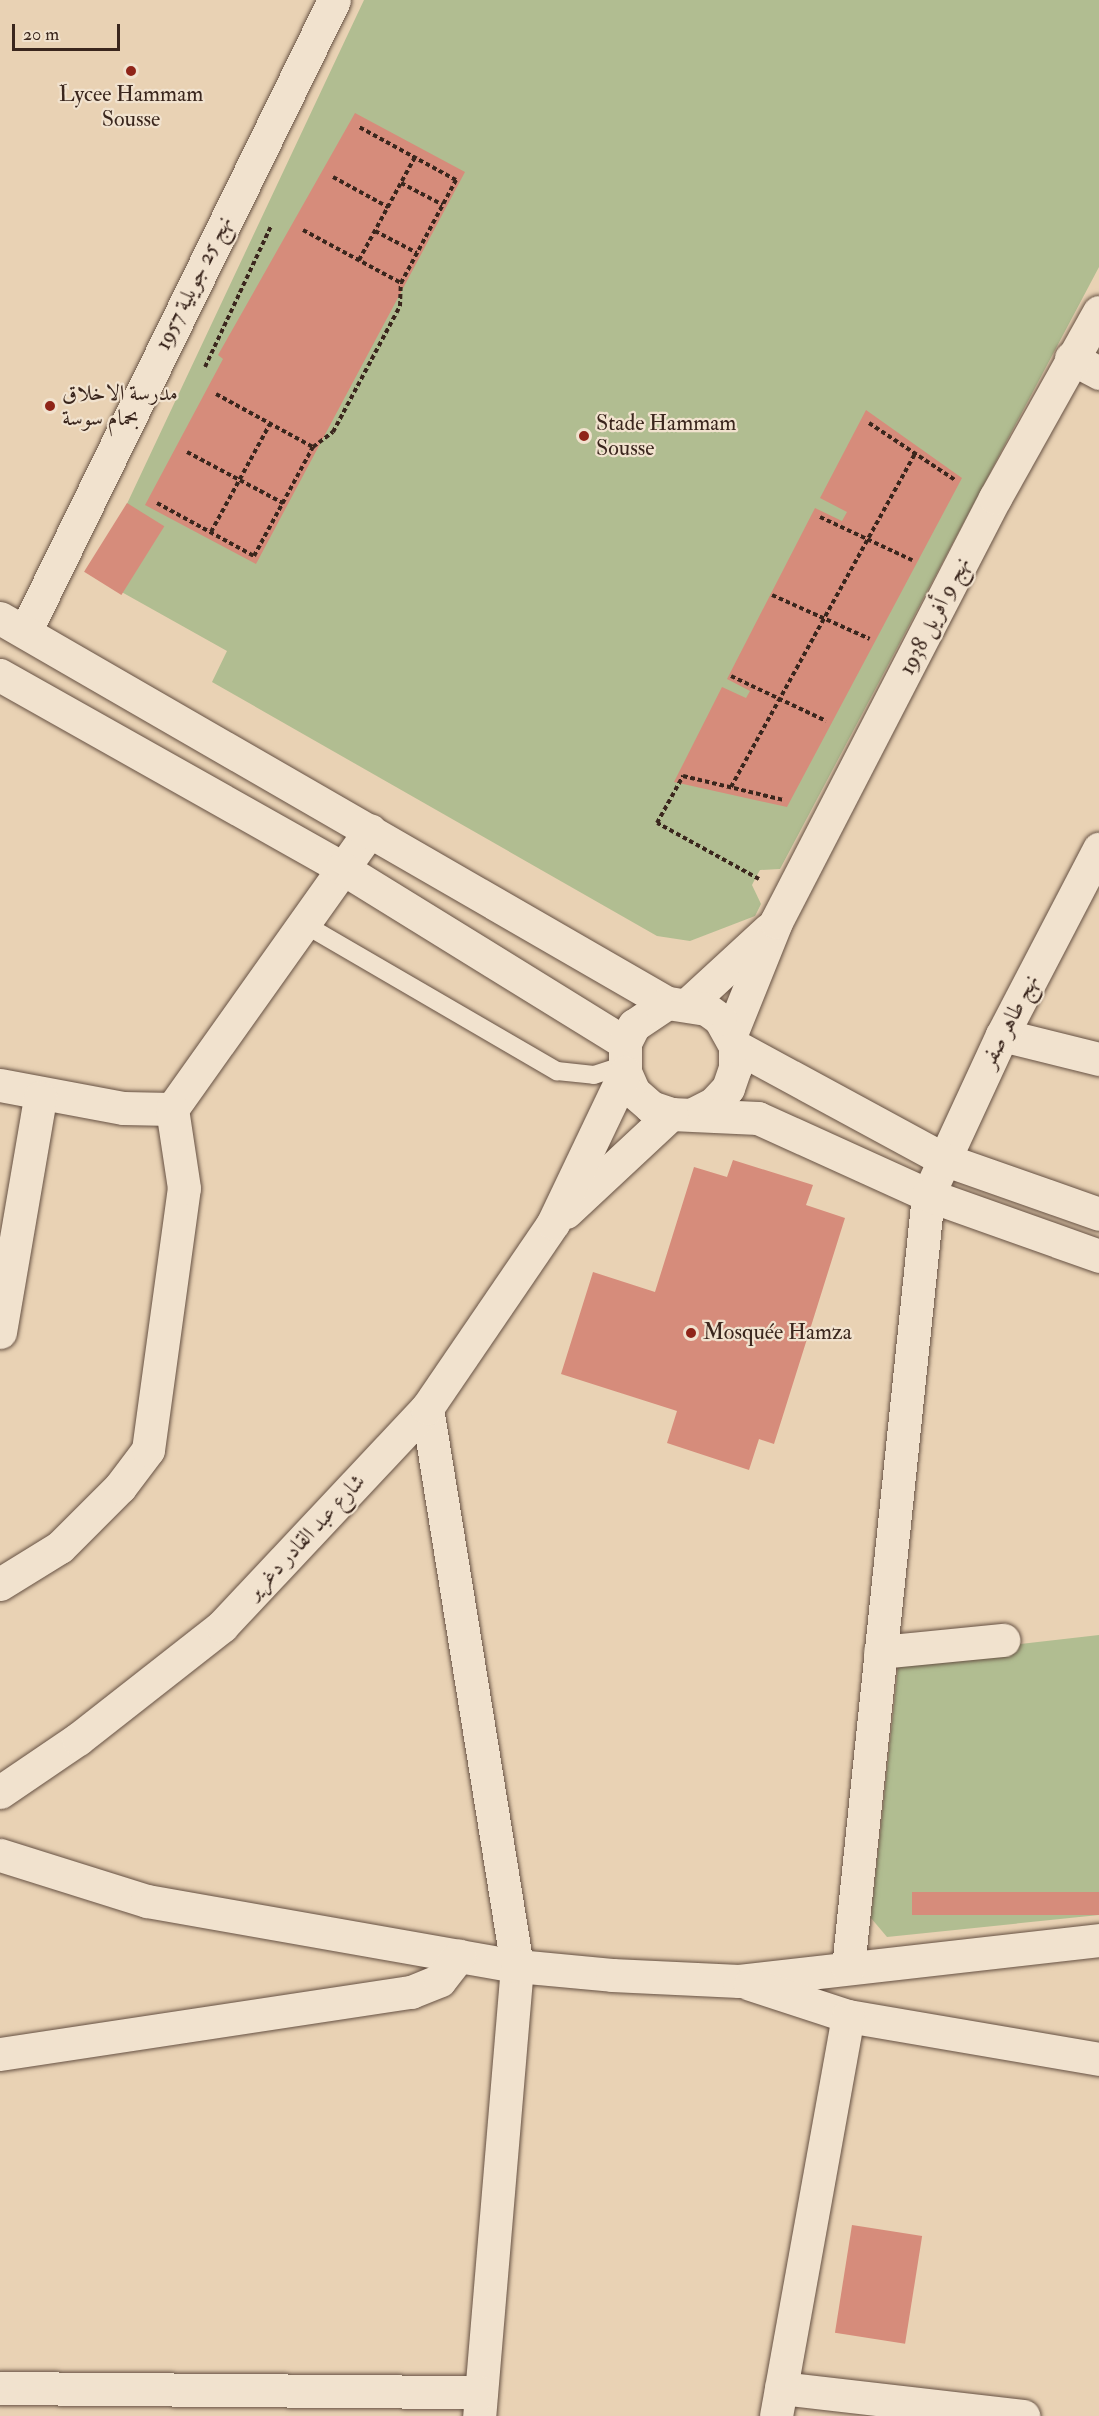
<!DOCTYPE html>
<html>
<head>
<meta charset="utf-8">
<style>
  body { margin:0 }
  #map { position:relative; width:1099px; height:2416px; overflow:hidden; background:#e9d2b4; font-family:"IM FELL Double Pica",Amiri,serif }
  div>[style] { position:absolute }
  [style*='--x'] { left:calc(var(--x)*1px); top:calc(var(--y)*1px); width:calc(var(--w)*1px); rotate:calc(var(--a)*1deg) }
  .green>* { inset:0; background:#b1bd91 }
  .building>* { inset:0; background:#d68c7b; transform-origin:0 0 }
  .path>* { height:4px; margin-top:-2px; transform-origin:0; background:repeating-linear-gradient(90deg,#3a261d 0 4.5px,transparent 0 7.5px) }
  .roads { filter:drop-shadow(0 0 2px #665143) drop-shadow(0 0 2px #665143) }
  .service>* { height:18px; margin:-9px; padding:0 9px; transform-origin:9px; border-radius:9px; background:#f1e2ce }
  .minor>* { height:33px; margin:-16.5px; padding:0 16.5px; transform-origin:16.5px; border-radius:16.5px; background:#f1e2ce }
  .tertiary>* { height:33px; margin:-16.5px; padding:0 16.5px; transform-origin:16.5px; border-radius:16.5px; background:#f1e2ce }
  .secondary>* { height:33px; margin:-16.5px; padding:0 16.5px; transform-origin:16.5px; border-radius:16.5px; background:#f1e2ce }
  .dots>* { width:16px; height:16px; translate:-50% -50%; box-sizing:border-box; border:3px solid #f1e2ce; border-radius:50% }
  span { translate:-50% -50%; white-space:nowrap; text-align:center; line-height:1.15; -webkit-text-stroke:4.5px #f1e2ce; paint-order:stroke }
  .poi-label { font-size:22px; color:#3a261d }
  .left { translate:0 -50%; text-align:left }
  .street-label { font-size:22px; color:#3a261d }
  .scale { position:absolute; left:12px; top:24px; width:108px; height:27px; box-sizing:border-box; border:3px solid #3a261d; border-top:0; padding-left:8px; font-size:18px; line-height:21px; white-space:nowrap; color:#3a261d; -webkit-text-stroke:4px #f1e2ce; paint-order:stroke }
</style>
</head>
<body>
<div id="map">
  <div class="green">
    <i style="clip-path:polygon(364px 0,1099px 0,1099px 267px,780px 869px,760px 870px,756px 877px,752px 885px,761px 904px,755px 916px,690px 941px,657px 936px,212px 682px,227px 651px,93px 576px)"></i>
    <i style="clip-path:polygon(1099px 1635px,1099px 1915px,887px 1937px,871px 1918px,899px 1658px)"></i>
  </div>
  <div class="building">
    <i style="clip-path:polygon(355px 113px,465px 172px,256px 564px,145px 505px,223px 359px,218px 355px)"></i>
    <i style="clip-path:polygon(866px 410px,962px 478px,787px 807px,674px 782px,722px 687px,746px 698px,750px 691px,727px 679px,815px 508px,842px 521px,847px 512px,820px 498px)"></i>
    <i style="left:127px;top:503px;width:44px;height:81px;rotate:32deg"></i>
    <i style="clip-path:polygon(733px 1160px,813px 1185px,806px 1205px,845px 1218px,774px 1444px,759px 1439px,749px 1470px,667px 1443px,677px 1411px,561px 1374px,593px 1272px,655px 1292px,694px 1167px,727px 1177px)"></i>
    <i style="left:1099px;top:1892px;width:23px;height:187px;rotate:90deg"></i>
    <i style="left:852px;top:2225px;width:71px;height:109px;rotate:9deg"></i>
  </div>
  <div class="path">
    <i style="--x:333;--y:177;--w:63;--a:28.6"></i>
    <i style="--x:401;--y:183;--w:47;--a:27.6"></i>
    <i style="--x:303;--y:230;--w:111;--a:28.4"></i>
    <i style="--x:375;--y:231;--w:47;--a:27.6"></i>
    <i style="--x:359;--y:260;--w:117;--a:-61.5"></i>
    <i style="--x:205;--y:367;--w:156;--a:-64.9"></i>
    <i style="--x:216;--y:394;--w:111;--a:28.7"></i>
    <i style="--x:869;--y:423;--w:103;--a:33.5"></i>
    <i style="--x:187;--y:452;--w:109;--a:28"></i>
    <i style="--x:157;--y:503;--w:111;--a:28.7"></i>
    <i style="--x:254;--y:556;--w:124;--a:-61.6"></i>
    <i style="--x:313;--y:447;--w:25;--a:-37"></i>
    <i style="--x:333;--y:432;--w:143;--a:-62"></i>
    <i style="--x:400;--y:306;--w:23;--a:-88"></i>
    <i style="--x:401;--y:283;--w:117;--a:-61.9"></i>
    <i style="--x:456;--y:180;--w:111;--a:-151.3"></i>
    <i style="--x:820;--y:517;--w:102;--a:25.1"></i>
    <i style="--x:211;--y:532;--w:123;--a:-61.4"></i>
    <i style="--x:772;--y:595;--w:107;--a:24.2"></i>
    <i style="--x:731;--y:676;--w:105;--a:25.3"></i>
    <i style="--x:731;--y:787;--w:381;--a:-61.1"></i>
    <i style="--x:759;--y:879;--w:116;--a:-151.2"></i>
    <i style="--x:657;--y:823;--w:54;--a:-61"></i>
    <i style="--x:683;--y:776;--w:104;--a:13.4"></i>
  </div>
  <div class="roads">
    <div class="service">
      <i style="--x:304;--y:924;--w:293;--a:30.2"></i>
      <i style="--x:557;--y:1071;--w:37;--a:6"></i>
      <i style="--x:594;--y:1075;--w:33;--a:-18"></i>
    </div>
    <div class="minor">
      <i style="--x:1071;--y:358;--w:32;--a:28"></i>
      <i style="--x:25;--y:632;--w:703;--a:-63.94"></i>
      <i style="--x:689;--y:1003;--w:108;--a:-42.7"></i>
      <i style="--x:731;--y:1034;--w:121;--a:-68.1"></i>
      <i style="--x:776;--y:922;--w:477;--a:-62.7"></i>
      <i style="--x:995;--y:498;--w:213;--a:-60.8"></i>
      <i style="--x:1002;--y:1035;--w:100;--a:13.9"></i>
      <i style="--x:0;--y:1085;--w:125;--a:10.6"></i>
      <i style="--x:123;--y:1108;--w:49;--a:1.2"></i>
      <i style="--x:172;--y:1109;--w:342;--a:-54.6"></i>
      <i style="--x:0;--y:1332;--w:238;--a:-80.3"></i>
      <i style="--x:427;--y:1408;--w:565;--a:80.84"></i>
      <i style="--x:517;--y:1966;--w:452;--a:94.8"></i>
      <i style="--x:0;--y:1584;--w:70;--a:-31.7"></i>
      <i style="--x:60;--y:1547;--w:85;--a:-45"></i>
      <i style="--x:120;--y:1487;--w:46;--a:-52.9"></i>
      <i style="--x:148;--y:1450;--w:264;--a:-82.2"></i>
      <i style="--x:184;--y:1188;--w:80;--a:-98.6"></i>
      <i style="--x:880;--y:1652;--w:124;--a:-5.6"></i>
      <i style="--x:0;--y:1855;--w:154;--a:17.4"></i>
      <i style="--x:147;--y:1901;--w:376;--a:10"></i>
      <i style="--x:517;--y:1966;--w:95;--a:5.4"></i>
      <i style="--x:612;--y:1975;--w:127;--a:2.7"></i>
      <i style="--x:739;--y:1981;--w:362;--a:-6.5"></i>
      <i style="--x:848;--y:1968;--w:777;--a:-84.09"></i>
      <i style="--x:928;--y:1195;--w:176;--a:-65.2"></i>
      <i style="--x:1002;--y:1035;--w:210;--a:-62.5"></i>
      <i style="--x:750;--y:1984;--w:103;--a:18.1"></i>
      <i style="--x:848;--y:2016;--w:255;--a:9.7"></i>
      <i style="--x:0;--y:2054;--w:416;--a:-8.6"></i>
      <i style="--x:411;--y:1992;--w:31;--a:-22"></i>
      <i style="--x:440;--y:1980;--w:31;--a:-52"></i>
      <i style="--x:0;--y:2388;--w:481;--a:0.5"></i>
      <i style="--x:781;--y:2388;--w:244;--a:6.6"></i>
      <i style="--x:776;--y:2416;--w:406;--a:-79.8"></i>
    </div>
    <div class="tertiary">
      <i style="--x:0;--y:618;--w:770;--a:29.99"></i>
      <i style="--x:0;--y:675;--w:393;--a:29.4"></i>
      <i style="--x:342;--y:868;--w:333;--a:31.7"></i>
    </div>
    <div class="secondary">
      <i style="--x:735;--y:1046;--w:237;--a:28.5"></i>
      <i style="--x:943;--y:1159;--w:165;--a:19.4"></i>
      <i style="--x:693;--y:1114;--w:22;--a:-27"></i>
      <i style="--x:713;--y:1104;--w:22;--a:-47"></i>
      <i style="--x:728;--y:1088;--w:21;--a:-71"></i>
      <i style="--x:735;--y:1068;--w:22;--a:-90"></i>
      <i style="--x:735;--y:1046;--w:31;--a:-119"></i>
      <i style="--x:720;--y:1019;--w:17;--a:-144"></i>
      <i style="--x:706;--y:1009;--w:39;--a:-171"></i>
      <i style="--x:667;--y:1003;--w:40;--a:146"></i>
      <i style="--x:634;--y:1025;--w:20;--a:117"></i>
      <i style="--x:625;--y:1043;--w:29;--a:90"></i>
      <i style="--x:625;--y:1072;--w:22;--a:66"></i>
      <i style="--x:634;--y:1092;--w:23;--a:41"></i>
      <i style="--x:651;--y:1107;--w:21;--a:19"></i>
      <i style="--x:671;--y:1114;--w:87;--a:2.6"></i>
      <i style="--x:758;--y:1118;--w:187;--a:24.4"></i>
      <i style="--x:928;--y:1195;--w:182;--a:19.6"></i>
      <i style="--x:566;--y:1212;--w:144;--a:-43"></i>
      <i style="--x:0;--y:1792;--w:94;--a:-34.2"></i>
      <i style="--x:78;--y:1739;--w:183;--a:-38.1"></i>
      <i style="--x:222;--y:1626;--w:299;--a:-46.8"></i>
      <i style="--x:427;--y:1408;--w:224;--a:-55.7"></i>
      <i style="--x:553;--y:1223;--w:167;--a:-64.5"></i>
    </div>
  </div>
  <div class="dots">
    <i style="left:131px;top:71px;background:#8f2418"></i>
    <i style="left:50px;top:406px;background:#8f2418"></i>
    <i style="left:584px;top:436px;background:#8f2418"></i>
    <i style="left:691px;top:1333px;background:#8f2418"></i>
  </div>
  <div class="poi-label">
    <span style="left:131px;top:107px">Lycee Hammam<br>Sousse</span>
    <span class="left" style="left:62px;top:406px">مدرسة الاخلاق<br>بحمام سوسة</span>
    <span class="left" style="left:596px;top:436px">Stade Hammam<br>Sousse</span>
    <span class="left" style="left:703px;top:1333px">Mosquée Hamza</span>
  </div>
  <div class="street-label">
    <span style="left:194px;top:283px;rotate:-64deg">نهج 25 جويلية 1957</span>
    <span style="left:935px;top:616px;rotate:-63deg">نهج 9 أفريل 1938</span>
    <span style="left:1010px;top:1021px;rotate:-63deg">نهج طاهر صفر</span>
    <span style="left:306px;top:1537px;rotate:-47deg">شارع عبد القادر دغرير</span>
  </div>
  <div class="scale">20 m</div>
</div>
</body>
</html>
